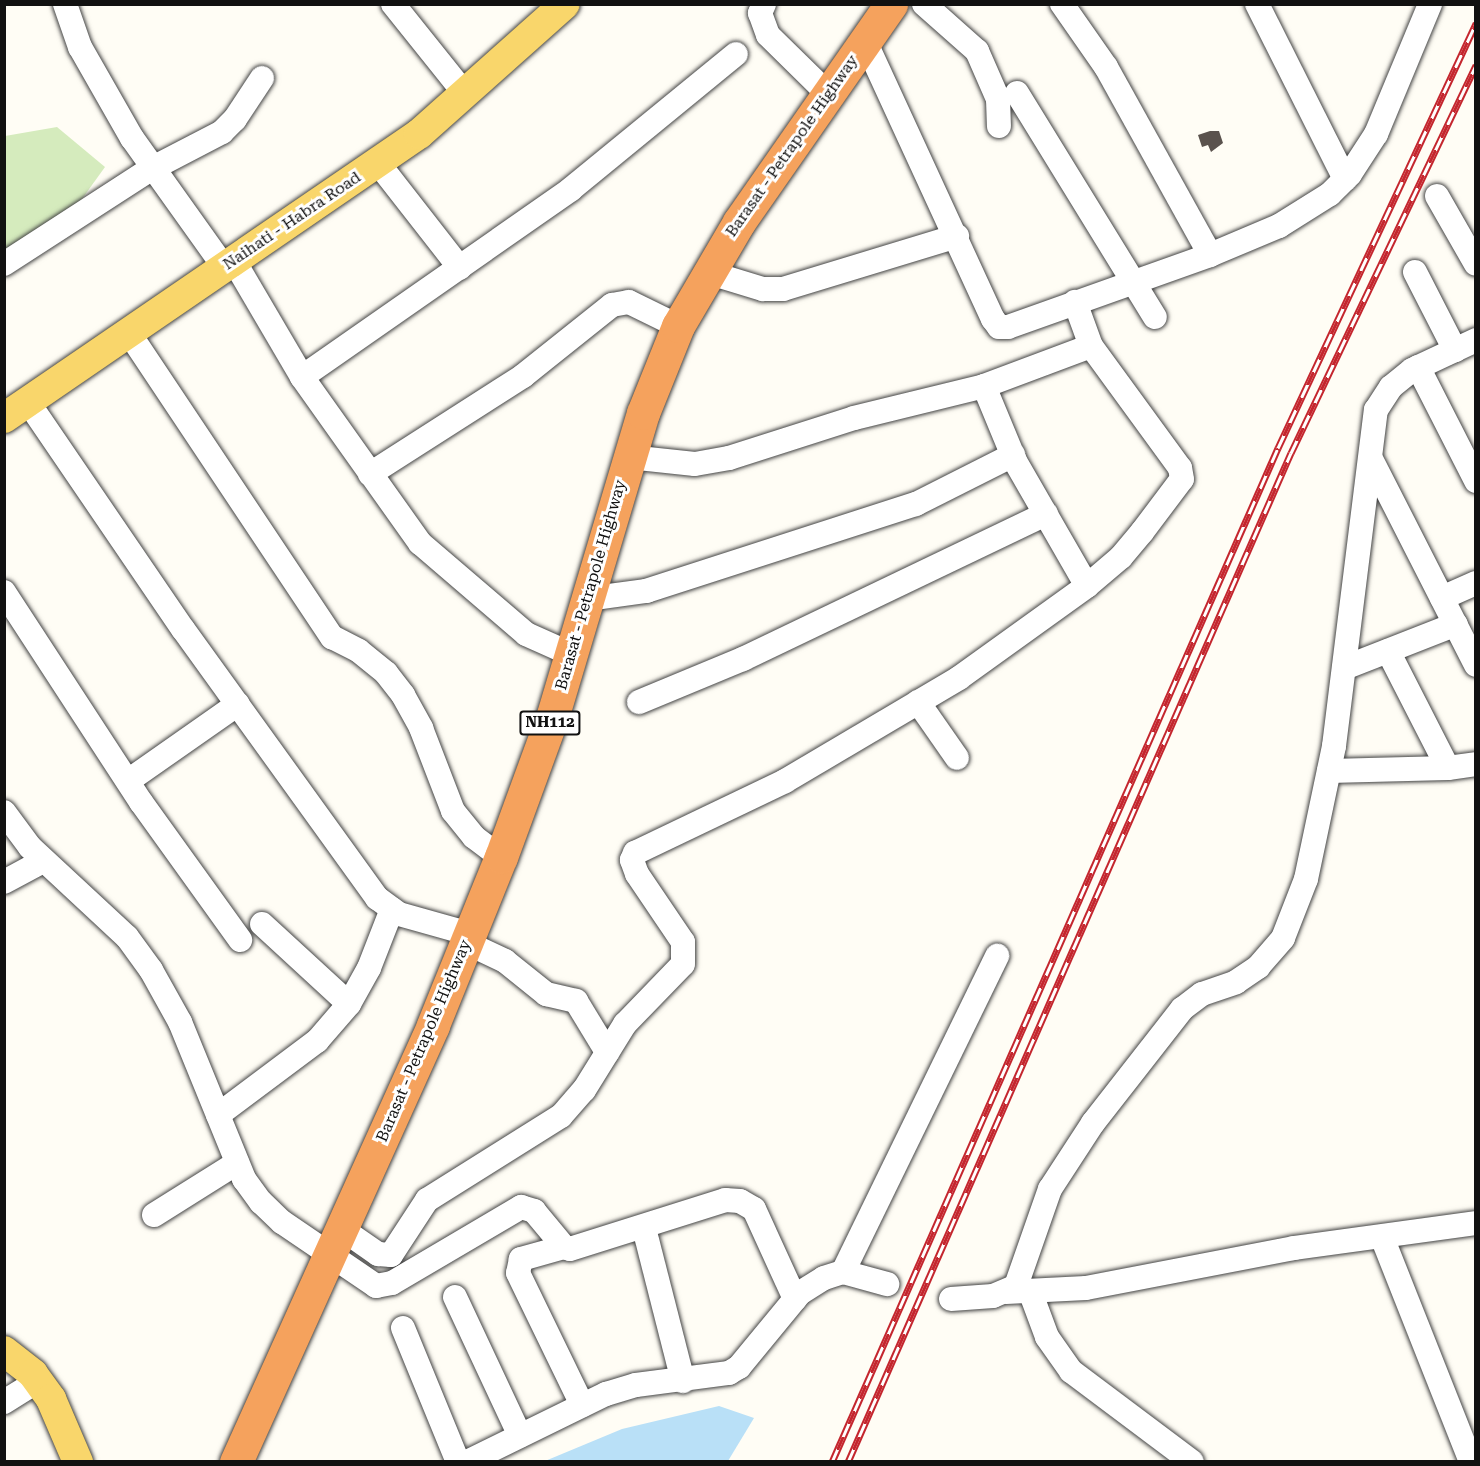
<!DOCTYPE html>
<html>
<head>
<meta charset="utf-8">
<style>
  body { margin:0 }
  #map { position:relative; width:1480px; height:1466px; overflow:hidden; background:#fffdf5; font-family:"Roboto Serif",serif }
  div>[style] { position:absolute }
  [style*='--x'] { left:calc(var(--x)*1px); top:calc(var(--y)*1px); width:calc(var(--w)*1px); rotate:calc(var(--a)*1deg) }
  .green>* { inset:0; background:#d5ebbd }
  .water>* { inset:0; background:#b9e0f7 }
  .building>* { inset:0; background:#5a524d }
  .roads { filter:drop-shadow(0 0 2px #444) drop-shadow(0 0 2px #444) }
  .minor>* { height:24px; margin:-12px; padding:0 12px; transform-origin:12px; border-radius:12px; background:#fff }
  .major>* { height:30px; margin:-15px; padding:0 15px; transform-origin:15px; border-radius:15px; background:#f9d66b }
  .highway>* { height:33px; margin:-16.5px; padding:0 16.5px; transform-origin:16.5px; border-radius:16.5px; background:#f5a25d }
  .rail>* { height:7px; margin-top:-3.5px; transform-origin:0; background:repeating-linear-gradient(90deg,#fff 0 14px,#c4262e 0 28px); box-sizing:border-box; border-block:2px solid #c4262e }
  span { translate:-50% -50%; white-space:nowrap; text-align:center; line-height:1.15; -webkit-text-stroke:6px #fff; paint-order:stroke }
  .shield-label span { padding:2px 4px; background:#fff; border:2px solid; border-radius:4px; -webkit-text-stroke-width:0 }
  .shield-label { font-size:15px; color:#111; font-weight:700 }
  .street-label { font-size:16px; color:#111 }
  .frame { position:absolute; inset:0; border:6px solid #111; pointer-events:none }
</style>
</head>
<body>
<div id="map">
  <div class="green">
    <i style="clip-path:polygon(57px 127px,105px 167px,74px 210px,5px 257px,5px 136px)"></i>
  </div>
  <div class="water">
    <i style="clip-path:polygon(719px 1406px,754px 1418px,728px 1461px,545px 1461px,622px 1429px)"></i>
  </div>
  <div class="building">
    <i style="clip-path:polygon(1210px 131px,1219px 131px,1223px 143px,1211px 152px,1208px 145px,1202px 147px,1198px 135px)"></i>
  </div>
  <div class="roads">
    <div class="minor">
      <i style="--x:65;--y:4;--w:46;--a:70.8"></i>
      <i style="--x:80;--y:47;--w:105;--a:60.3"></i>
      <i style="--x:132;--y:138;--w:158;--a:54.5"></i>
      <i style="--x:393;--y:4;--w:115;--a:51.3"></i>
      <i style="--x:764;--y:4;--w:10;--a:114"></i>
      <i style="--x:760;--y:13;--w:23;--a:70"></i>
      <i style="--x:768;--y:35;--w:83;--a:44.5"></i>
      <i style="--x:924;--y:4;--w:71;--a:41.6"></i>
      <i style="--x:977;--y:51;--w:52;--a:66.4"></i>
      <i style="--x:998;--y:99;--w:27;--a:88"></i>
      <i style="--x:1062;--y:4;--w:77;--a:55.1"></i>
      <i style="--x:1106;--y:67;--w:215;--a:61"></i>
      <i style="--x:1257;--y:4;--w:196;--a:63.3"></i>
      <i style="--x:865;--y:41;--w:306;--a:65.3"></i>
      <i style="--x:993;--y:319;--w:10;--a:53"></i>
      <i style="--x:999;--y:327;--w:9;--a:0"></i>
      <i style="--x:1008;--y:327;--w:214;--a:-19.6"></i>
      <i style="--x:1210;--y:255;--w:75;--a:-22.8"></i>
      <i style="--x:1279;--y:226;--w:60;--a:-32.1"></i>
      <i style="--x:1330;--y:194;--w:28;--a:-45"></i>
      <i style="--x:1350;--y:174;--w:48;--a:-57"></i>
      <i style="--x:1376;--y:134;--w:141;--a:-67.4"></i>
      <i style="--x:1017;--y:93;--w:263;--a:58.4"></i>
      <i style="--x:378;--y:163;--w:133;--a:52"></i>
      <i style="--x:1437;--y:196;--w:78;--a:60.2"></i>
      <i style="--x:234;--y:261;--w:134;--a:59.6"></i>
      <i style="--x:302;--y:377;--w:204;--a:54.6"></i>
      <i style="--x:420;--y:543;--w:140;--a:40.6"></i>
      <i style="--x:526;--y:634;--w:49;--a:24"></i>
      <i style="--x:4;--y:264;--w:175;--a:-32.9"></i>
      <i style="--x:151;--y:169;--w:80;--a:-27.5"></i>
      <i style="--x:222;--y:132;--w:18;--a:-45"></i>
      <i style="--x:235;--y:119;--w:49;--a:-56.6"></i>
      <i style="--x:707;--y:272;--w:59;--a:16.9"></i>
      <i style="--x:763;--y:289;--w:20;--a:0"></i>
      <i style="--x:783;--y:289;--w:182;--a:-16.9"></i>
      <i style="--x:1415;--y:272;--w:88;--a:62.9"></i>
      <i style="--x:129;--y:333;--w:366;--a:56.3"></i>
      <i style="--x:332;--y:637;--w:30;--a:27"></i>
      <i style="--x:359;--y:651;--w:35;--a:39"></i>
      <i style="--x:386;--y:673;--w:28;--a:52"></i>
      <i style="--x:403;--y:695;--w:38;--a:61"></i>
      <i style="--x:421;--y:728;--w:89;--a:68.9"></i>
      <i style="--x:453;--y:811;--w:33;--a:51"></i>
      <i style="--x:474;--y:837;--w:34;--a:37"></i>
      <i style="--x:1418;--y:367;--w:128;--a:63"></i>
      <i style="--x:302;--y:377;--w:328;--a:-34.9"></i>
      <i style="--x:571;--y:189;--w:213;--a:-39.3"></i>
      <i style="--x:984;--y:386;--w:81;--a:67.5"></i>
      <i style="--x:1015;--y:461;--w:144;--a:60.1"></i>
      <i style="--x:28;--y:402;--w:275;--a:55.7"></i>
      <i style="--x:183;--y:629;--w:332;--a:54.2"></i>
      <i style="--x:377;--y:898;--w:27;--a:36"></i>
      <i style="--x:399;--y:914;--w:74;--a:15.7"></i>
      <i style="--x:629;--y:457;--w:66;--a:6.1"></i>
      <i style="--x:695;--y:464;--w:35;--a:-10"></i>
      <i style="--x:729;--y:458;--w:131;--a:-17.7"></i>
      <i style="--x:854;--y:418;--w:134;--a:-13.8"></i>
      <i style="--x:984;--y:386;--w:114;--a:-20.5"></i>
      <i style="--x:1371;--y:459;--w:231;--a:63"></i>
      <i style="--x:370;--y:474;--w:182;--a:-32.6"></i>
      <i style="--x:523;--y:376;--w:114;--a:-38.6"></i>
      <i style="--x:612;--y:305;--w:17;--a:-10"></i>
      <i style="--x:629;--y:302;--w:55;--a:26.1"></i>
      <i style="--x:4;--y:592;--w:251;--a:56.9"></i>
      <i style="--x:141;--y:802;--w:170;--a:54.3"></i>
      <i style="--x:1442;--y:598;--w:37;--a:-24"></i>
      <i style="--x:587;--y:599;--w:60;--a:-7.7"></i>
      <i style="--x:646;--y:591;--w:284;--a:-17.9"></i>
      <i style="--x:916;--y:504;--w:109;--a:-26.8"></i>
      <i style="--x:1388;--y:651;--w:131;--a:62.9"></i>
      <i style="--x:1344;--y:668;--w:120;--a:-21.4"></i>
      <i style="--x:639;--y:702;--w:113;--a:-22.5"></i>
      <i style="--x:743;--y:659;--w:336;--a:-25.6"></i>
      <i style="--x:918;--y:702;--w:68;--a:55.1"></i>
      <i style="--x:1329;--y:771;--w:119;--a:-1.4"></i>
      <i style="--x:1448;--y:768;--w:28;--a:-8"></i>
      <i style="--x:128;--y:781;--w:134;--a:-35"></i>
      <i style="--x:4;--y:812;--w:44;--a:53.4"></i>
      <i style="--x:30;--y:847;--w:132;--a:42.9"></i>
      <i style="--x:127;--y:937;--w:41;--a:54"></i>
      <i style="--x:151;--y:970;--w:60;--a:60.9"></i>
      <i style="--x:180;--y:1022;--w:170;--a:67.8"></i>
      <i style="--x:244;--y:1179;--w:29;--a:54"></i>
      <i style="--x:261;--y:1202;--w:29;--a:44"></i>
      <i style="--x:282;--y:1222;--w:114;--a:34.2"></i>
      <i style="--x:376;--y:1286;--w:16;--a:-11"></i>
      <i style="--x:392;--y:1283;--w:150;--a:-30.5"></i>
      <i style="--x:521;--y:1207;--w:14;--a:17"></i>
      <i style="--x:534;--y:1211;--w:47;--a:50.2"></i>
      <i style="--x:564;--y:1247;--w:6;--a:18"></i>
      <i style="--x:570;--y:1249;--w:163;--a:-17.5"></i>
      <i style="--x:725;--y:1200;--w:15;--a:4"></i>
      <i style="--x:740;--y:1201;--w:16;--a:30"></i>
      <i style="--x:754;--y:1209;--w:99;--a:65.5"></i>
      <i style="--x:4;--y:882;--w:44;--a:-28.3"></i>
      <i style="--x:262;--y:924;--w:118;--a:42.6"></i>
      <i style="--x:467;--y:943;--w:42;--a:25.3"></i>
      <i style="--x:505;--y:961;--w:53;--a:38.8"></i>
      <i style="--x:546;--y:994;--w:31;--a:13"></i>
      <i style="--x:576;--y:1001;--w:60;--a:58.7"></i>
      <i style="--x:218;--y:1115;--w:124;--a:-36.8"></i>
      <i style="--x:317;--y:1041;--w:49;--a:-49.1"></i>
      <i style="--x:349;--y:1004;--w:41;--a:-60.9"></i>
      <i style="--x:369;--y:968;--w:63;--a:-68.7"></i>
      <i style="--x:154;--y:1215;--w:98;--a:-32.1"></i>
      <i style="--x:644;--y:1228;--w:158;--a:75.7"></i>
      <i style="--x:342;--y:1229;--w:44;--a:34.8"></i>
      <i style="--x:378;--y:1254;--w:13;--a:4"></i>
      <i style="--x:391;--y:1255;--w:66;--a:-56.8"></i>
      <i style="--x:427;--y:1200;--w:158;--a:-32.1"></i>
      <i style="--x:561;--y:1116;--w:35;--a:-49"></i>
      <i style="--x:584;--y:1090;--w:78;--a:-58.2"></i>
      <i style="--x:625;--y:1024;--w:83;--a:-46"></i>
      <i style="--x:683;--y:964;--w:22;--a:-90"></i>
      <i style="--x:683;--y:942;--w:82;--a:-124.1"></i>
      <i style="--x:637;--y:874;--w:15;--a:-110"></i>
      <i style="--x:632;--y:860;--w:8;--a:-67"></i>
      <i style="--x:635;--y:853;--w:166;--a:-25.6"></i>
      <i style="--x:785;--y:781;--w:202;--a:-30.6"></i>
      <i style="--x:959;--y:678;--w:158;--a:-35.7"></i>
      <i style="--x:1087;--y:586;--w:45;--a:-40.5"></i>
      <i style="--x:1121;--y:557;--w:33;--a:-50"></i>
      <i style="--x:1142;--y:532;--w:66;--a:-53"></i>
      <i style="--x:1182;--y:479;--w:11;--a:-100"></i>
      <i style="--x:1180;--y:468;--w:151;--a:-126.1"></i>
      <i style="--x:1091;--y:346;--w:47;--a:-110"></i>
      <i style="--x:1382;--y:1237;--w:239;--a:68.4"></i>
      <i style="--x:564;--y:1247;--w:45;--a:164.4"></i>
      <i style="--x:521;--y:1259;--w:14;--a:102"></i>
      <i style="--x:518;--y:1273;--w:147;--a:64.1"></i>
      <i style="--x:843;--y:1272;--w:352;--a:-64"></i>
      <i style="--x:1030;--y:1291;--w:49;--a:69.7"></i>
      <i style="--x:1047;--y:1337;--w:42;--a:54.8"></i>
      <i style="--x:1071;--y:1371;--w:151;--a:36.9"></i>
      <i style="--x:1006;--y:1292;--w:80;--a:-2.9"></i>
      <i style="--x:1086;--y:1288;--w:212;--a:-10.9"></i>
      <i style="--x:1294;--y:1248;--w:184;--a:-7.8"></i>
      <i style="--x:455;--y:1297;--w:153;--a:64.9"></i>
      <i style="--x:951;--y:1299;--w:42;--a:-4.1"></i>
      <i style="--x:993;--y:1296;--w:25;--a:-23"></i>
      <i style="--x:1016;--y:1286;--w:103;--a:-70.7"></i>
      <i style="--x:1050;--y:1189;--w:79;--a:-56.9"></i>
      <i style="--x:1093;--y:1123;--w:145;--a:-52"></i>
      <i style="--x:1182;--y:1009;--w:25;--a:-37"></i>
      <i style="--x:1202;--y:994;--w:36;--a:-19"></i>
      <i style="--x:1236;--y:982;--w:27;--a:-34"></i>
      <i style="--x:1258;--y:967;--w:38;--a:-49"></i>
      <i style="--x:1283;--y:938;--w:63;--a:-68.7"></i>
      <i style="--x:1306;--y:879;--w:136;--a:-78.1"></i>
      <i style="--x:1334;--y:746;--w:339;--a:-82.9"></i>
      <i style="--x:1376;--y:410;--w:27;--a:-57"></i>
      <i style="--x:1391;--y:387;--w:27;--a:-39"></i>
      <i style="--x:1412;--y:370;--w:71;--a:-25.1"></i>
      <i style="--x:403;--y:1328;--w:145;--a:67.7"></i>
      <i style="--x:4;--y:1402;--w:40;--a:-32"></i>
      <i style="--x:467;--y:1462;--w:155;--a:-26.1"></i>
      <i style="--x:606;--y:1394;--w:31;--a:-17"></i>
      <i style="--x:636;--y:1385;--w:94;--a:-7.4"></i>
      <i style="--x:729;--y:1373;--w:12;--a:-31"></i>
      <i style="--x:739;--y:1367;--w:96;--a:-50.5"></i>
      <i style="--x:800;--y:1293;--w:28;--a:-32"></i>
      <i style="--x:824;--y:1278;--w:20;--a:-18"></i>
      <i style="--x:843;--y:1272;--w:46;--a:15.3"></i>
    </div>
    <div class="major">
      <i style="--x:4;--y:418;--w:503;--a:-34.39"></i>
      <i style="--x:419;--y:134;--w:195;--a:-41.7"></i>
      <i style="--x:4;--y:1351;--w:37;--a:38"></i>
      <i style="--x:33;--y:1374;--w:31;--a:54"></i>
      <i style="--x:51;--y:1399;--w:69;--a:66.8"></i>
    </div>
    <div class="highway">
      <i style="--x:236;--y:1462;--w:479;--a:-65.7"></i>
      <i style="--x:433;--y:1025;--w:181;--a:-68"></i>
      <i style="--x:501;--y:857;--w:148;--a:-69.9"></i>
      <i style="--x:552;--y:718;--w:318;--a:-73.4"></i>
      <i style="--x:643;--y:413;--w:94;--a:-68.1"></i>
      <i style="--x:678;--y:326;--w:121;--a:-59.6"></i>
      <i style="--x:739;--y:222;--w:266;--a:-55.1"></i>
    </div>
  </div>
  <div class="rail">
    <i style="--x:832;--y:1462;--w:1108;--a:-66.26"></i>
    <i style="--x:1278;--y:448;--w:469;--a:-65"></i>
    <i style="--x:848;--y:1462;--w:1102;--a:-66.3"></i>
    <i style="--x:1291;--y:453;--w:430;--a:-64.5"></i>
  </div>
  <div class="shield-label">
    <span style="left:550px;top:723px">NH112</span>
  </div>
  <div class="street-label">
    <span style="left:792px;top:146px;rotate:-55deg">Barasat - Petrapole Highway</span>
    <span style="left:292px;top:221px;rotate:-34deg">Naihati - Habra Road</span>
    <span style="left:591px;top:585px;rotate:-74deg">Barasat - Petrapole Highway</span>
    <span style="left:424px;top:1041px;rotate:-67deg">Barasat - Petrapole Highway</span>
  </div>
  <div class="frame"></div>
</div>
</body>
</html>
